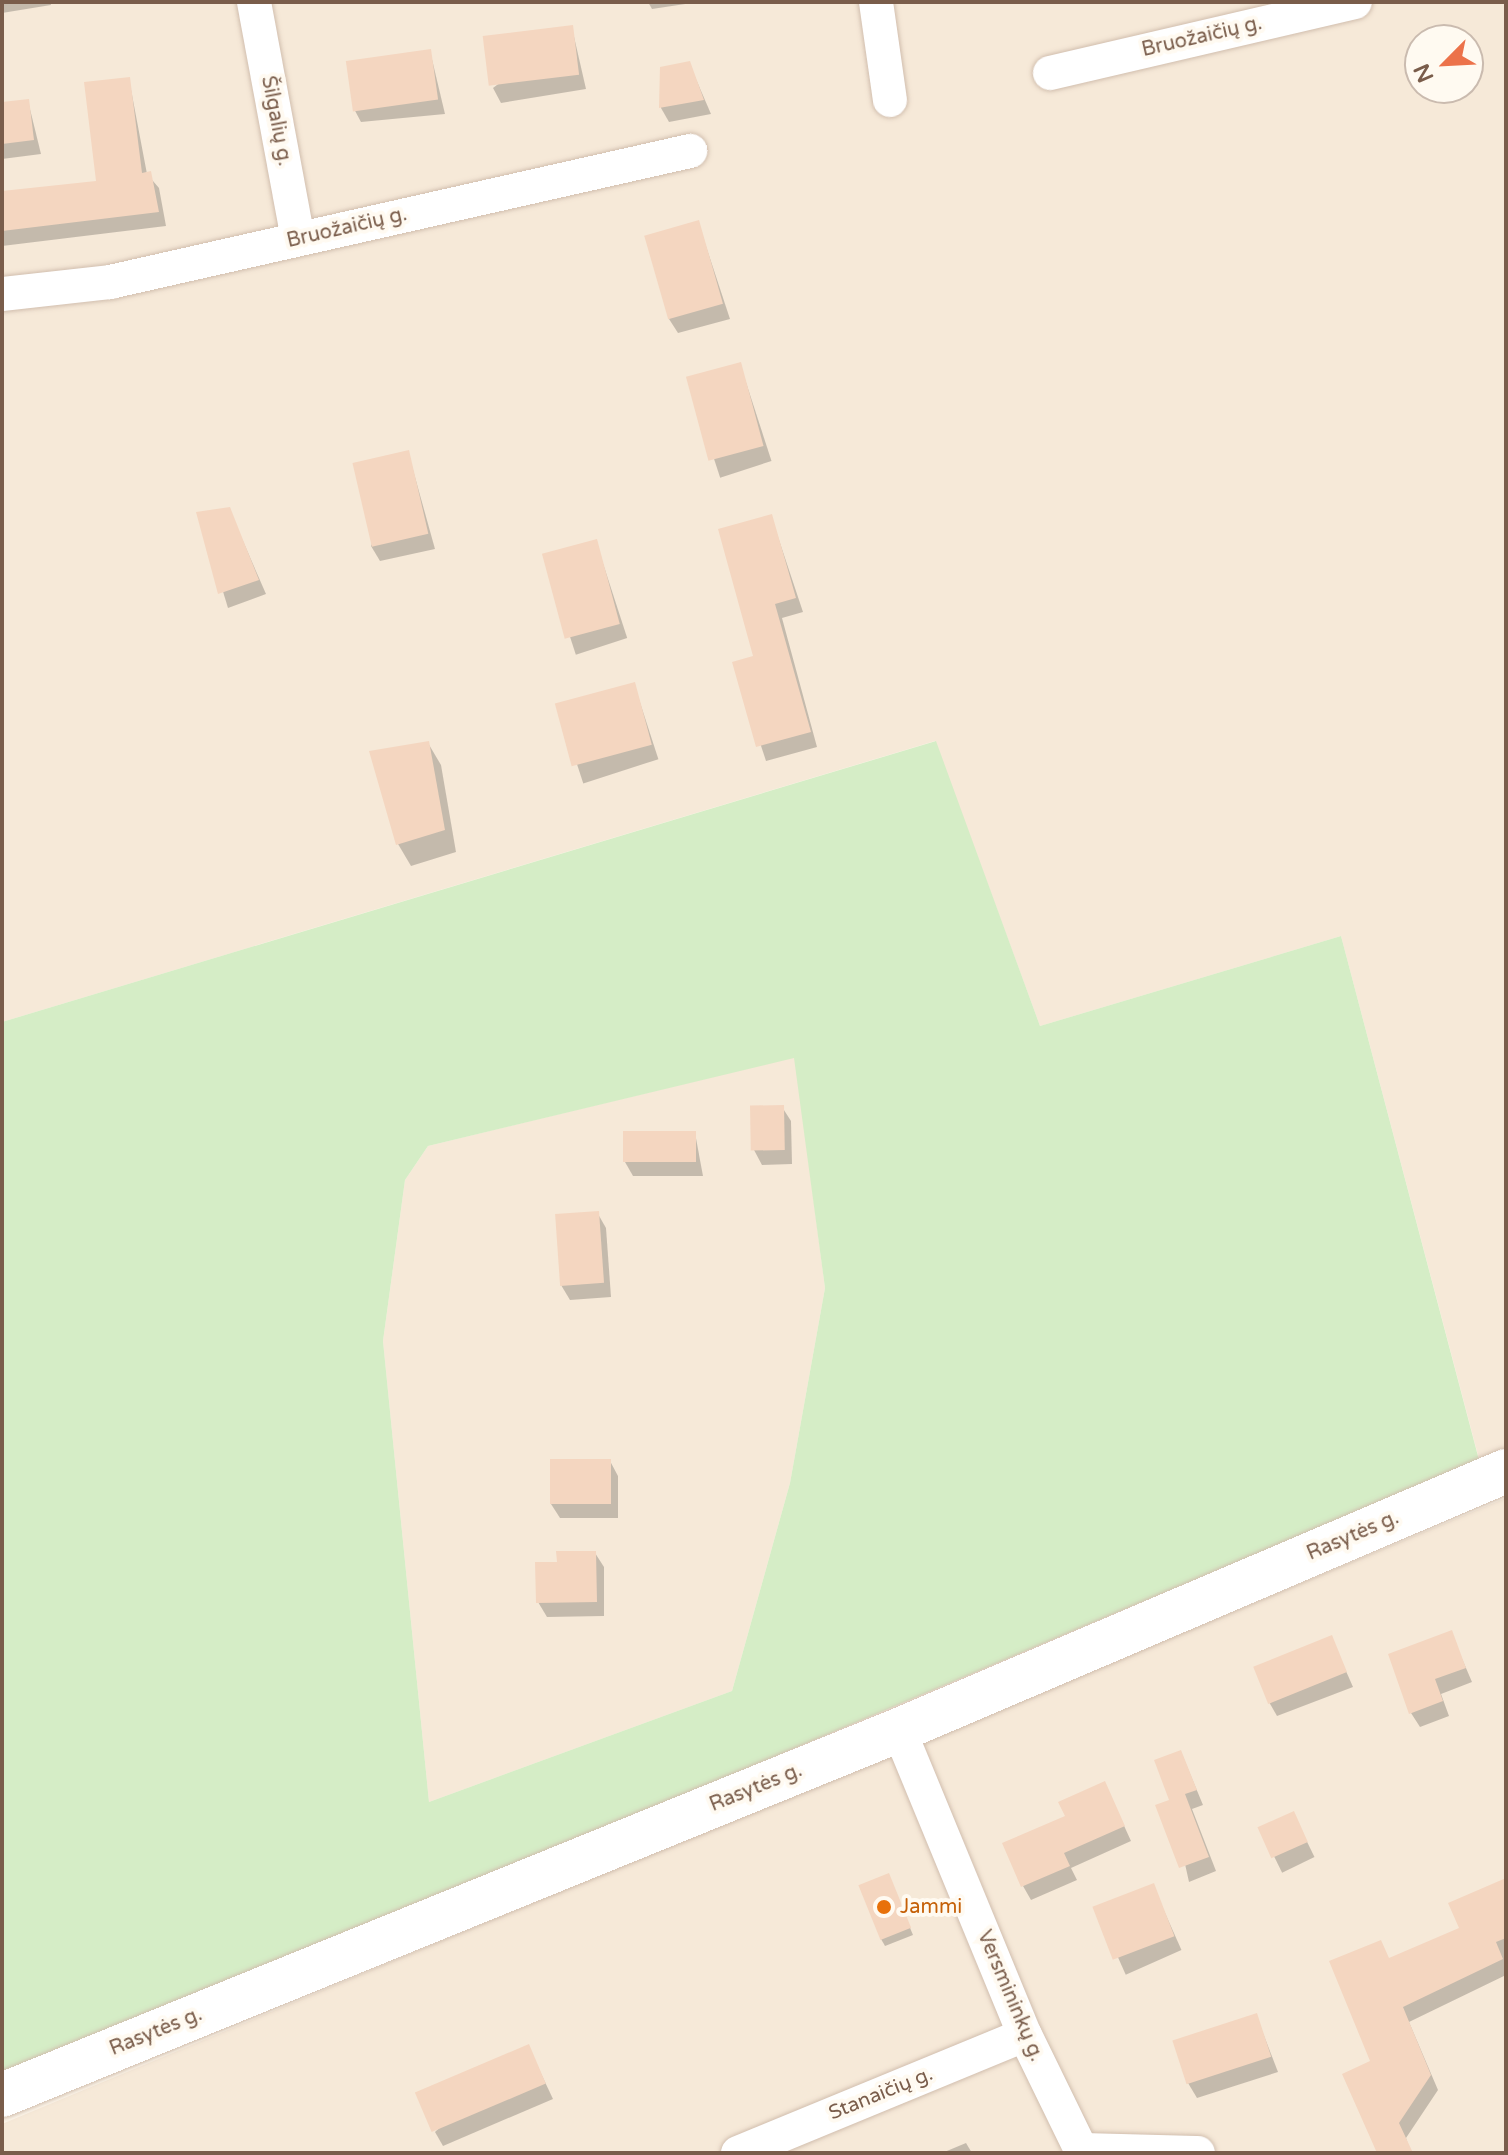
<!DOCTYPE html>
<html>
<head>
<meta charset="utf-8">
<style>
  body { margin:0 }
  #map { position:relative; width:1508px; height:2155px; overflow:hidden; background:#fdf6ea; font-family:"Varela Round",sans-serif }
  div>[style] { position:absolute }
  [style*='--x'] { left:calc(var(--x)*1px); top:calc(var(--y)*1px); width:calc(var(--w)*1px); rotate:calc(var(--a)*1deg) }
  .residential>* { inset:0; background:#f6e9d8 }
  .green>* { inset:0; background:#d5edc6 }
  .shadow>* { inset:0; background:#0003; transform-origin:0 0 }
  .building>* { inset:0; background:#f4d6c0; transform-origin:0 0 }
  .roads { filter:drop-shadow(0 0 2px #d1beae) drop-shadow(0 0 2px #d1beae) }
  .minor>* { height:34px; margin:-17px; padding:0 17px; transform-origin:17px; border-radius:17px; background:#fff }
  .secondary>* { height:44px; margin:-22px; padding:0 22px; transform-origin:22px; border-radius:22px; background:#fff }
  .dots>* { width:22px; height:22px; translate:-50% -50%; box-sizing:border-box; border:4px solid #fffaf1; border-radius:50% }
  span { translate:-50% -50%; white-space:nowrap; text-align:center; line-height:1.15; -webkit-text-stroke:8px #fffaf1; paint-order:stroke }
  .street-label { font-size:20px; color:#7a5d4b }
  .food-label { font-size:20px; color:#c56008 }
  .left { translate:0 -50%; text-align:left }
  .frame { position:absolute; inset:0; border:4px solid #7a5d4b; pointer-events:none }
  .north { position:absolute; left:1404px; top:24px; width:80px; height:80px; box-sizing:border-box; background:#fffaf1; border:2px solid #cabbaf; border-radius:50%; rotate:246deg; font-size:22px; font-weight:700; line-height:32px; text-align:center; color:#7a5d4b }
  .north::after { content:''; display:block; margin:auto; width:28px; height:36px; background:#ec724a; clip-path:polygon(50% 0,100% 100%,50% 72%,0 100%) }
</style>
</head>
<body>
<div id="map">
  <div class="residential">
    <i style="clip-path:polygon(evenodd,2px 2px,1506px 2px,1506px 1448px,1479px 1459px,1341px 936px,1040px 1026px,935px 741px,2px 1022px,2px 2px,1420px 40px,1468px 40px,1468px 88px,1420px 88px,1420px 40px)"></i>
    <i style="clip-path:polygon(795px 1057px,825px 1288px,790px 1483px,732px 1691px,429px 1802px,383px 1341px,405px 1180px,428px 1146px)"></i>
    <i style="clip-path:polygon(1506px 1498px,1506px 2153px,2px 2153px,2px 2124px)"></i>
  </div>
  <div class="green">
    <i style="clip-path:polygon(evenodd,936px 741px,1040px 1026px,1341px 936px,1479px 1460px,2px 2082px,2px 1022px,936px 741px,794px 1058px,825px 1288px,790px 1483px,732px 1691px,429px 1802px,383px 1341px,405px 1180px,428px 1146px,794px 1058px)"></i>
  </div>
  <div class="shadow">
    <i style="clip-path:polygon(2px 2px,50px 2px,51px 5px,2px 13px)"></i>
    <i style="clip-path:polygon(648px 2px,692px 2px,692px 3px,652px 9px)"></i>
    <i style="clip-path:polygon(572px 28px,586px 89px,501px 103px,493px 88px)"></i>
    <i style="clip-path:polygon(430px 51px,445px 114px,361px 122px,353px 107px)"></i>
    <i style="clip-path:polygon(689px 63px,711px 114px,669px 122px,661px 108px,661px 68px)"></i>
    <i style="clip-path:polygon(129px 79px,147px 174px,159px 188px,166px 226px,2px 246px,2px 193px,98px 183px)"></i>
    <i style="clip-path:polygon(28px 101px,41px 154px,2px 159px,2px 104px)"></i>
    <i style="clip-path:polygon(698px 222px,730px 319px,678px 333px,669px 319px)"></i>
    <i style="left:740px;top:364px;width:102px;height:54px;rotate:72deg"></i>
    <i style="clip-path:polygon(408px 452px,435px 549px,380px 561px,371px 546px)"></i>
    <i style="clip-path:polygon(229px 509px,266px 594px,228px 608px,199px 513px)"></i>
    <i style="clip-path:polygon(771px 516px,803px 612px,782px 618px,817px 747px,766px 761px,734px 663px,755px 657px)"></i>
    <i style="left:596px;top:542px;width:101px;height:54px;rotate:72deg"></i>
    <i style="left:634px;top:684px;width:79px;height:79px;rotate:72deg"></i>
    <i style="clip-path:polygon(428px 743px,441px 765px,456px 852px,411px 866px,398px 844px)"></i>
    <i style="clip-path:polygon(782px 1107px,791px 1121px,792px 1164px,762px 1165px,754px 1150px)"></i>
    <i style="clip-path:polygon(695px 1133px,703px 1176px,633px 1176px,625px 1162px)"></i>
    <i style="clip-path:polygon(598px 1214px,606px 1228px,611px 1297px,570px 1300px,561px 1285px)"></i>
    <i style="clip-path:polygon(610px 1461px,618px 1476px,618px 1518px,560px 1518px,551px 1504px)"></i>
    <i style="clip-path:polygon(595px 1553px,604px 1567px,604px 1616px,547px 1617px,538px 1602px,559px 1564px)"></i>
    <i style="clip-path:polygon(1451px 1633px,1472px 1682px,1441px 1694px,1449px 1716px,1420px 1727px,1411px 1713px)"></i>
    <i style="clip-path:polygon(1331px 1637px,1353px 1687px,1277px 1716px,1269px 1702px)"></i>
    <i style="clip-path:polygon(1181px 1752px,1203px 1805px,1192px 1809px,1216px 1871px,1189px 1882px,1171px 1801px)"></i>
    <i style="clip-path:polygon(1105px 1784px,1131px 1841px,1071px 1868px,1077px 1880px,1031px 1900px,1023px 1886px,1067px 1817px)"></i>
    <i style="left:1293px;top:1813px;width:49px;height:36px;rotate:64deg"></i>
    <i style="clip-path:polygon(1506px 1880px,1506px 1975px,1409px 2022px,1438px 2090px,1406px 2138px,1411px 2153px,1380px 2153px,1373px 2062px,1390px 1960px,1462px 1929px)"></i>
    <i style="clip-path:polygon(891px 1882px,913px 1935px,885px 1946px,881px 1939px)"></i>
    <i style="left:1153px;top:1886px;width:70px;height:61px;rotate:66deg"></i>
    <i style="clip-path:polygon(1256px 2015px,1278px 2072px,1197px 2098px,1188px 2083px)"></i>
    <i style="clip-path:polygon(528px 2046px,553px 2099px,443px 2146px,435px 2132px)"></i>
    <i style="clip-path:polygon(966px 2143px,972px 2153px,942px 2153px)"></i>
  </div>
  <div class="building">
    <i style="left:573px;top:25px;width:50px;height:91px;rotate:83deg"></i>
    <i style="left:431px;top:49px;width:51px;height:86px;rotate:82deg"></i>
    <i style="clip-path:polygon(690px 61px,704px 100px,659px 108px,660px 67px)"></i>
    <i style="clip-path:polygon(130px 77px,142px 173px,151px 171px,159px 212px,2px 231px,2px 191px,96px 181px,84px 82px)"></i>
    <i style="clip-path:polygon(29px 99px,34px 140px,2px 144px,2px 102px)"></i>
    <i style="left:699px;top:220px;width:87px;height:57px;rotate:74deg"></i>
    <i style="left:741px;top:362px;width:87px;height:57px;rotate:75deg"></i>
    <i style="left:409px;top:450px;width:86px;height:58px;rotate:77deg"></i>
    <i style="clip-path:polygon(230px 507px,259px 580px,218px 594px,196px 512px)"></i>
    <i style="clip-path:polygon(772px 514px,796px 598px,775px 604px,811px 732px,756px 747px,732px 662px,753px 656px,718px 529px)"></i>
    <i style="left:597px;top:539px;width:88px;height:57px;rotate:75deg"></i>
    <i style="left:635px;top:682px;width:65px;height:83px;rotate:75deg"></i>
    <i style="clip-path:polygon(429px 741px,445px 830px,396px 845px,369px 751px)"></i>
    <i style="left:784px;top:1105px;width:45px;height:34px;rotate:89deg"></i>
    <i style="left:623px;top:1131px;width:73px;height:31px"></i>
    <i style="left:599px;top:1211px;width:72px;height:44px;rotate:86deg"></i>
    <i style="left:550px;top:1459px;width:61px;height:45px"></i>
    <i style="clip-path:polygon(556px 1551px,596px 1551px,597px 1602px,536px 1603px,535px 1562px,557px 1562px)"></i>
    <i style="clip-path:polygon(1452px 1630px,1466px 1668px,1435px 1679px,1443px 1701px,1409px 1714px,1388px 1654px)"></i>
    <i style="left:1332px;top:1635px;width:40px;height:85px;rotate:68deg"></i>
    <i style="clip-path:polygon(1181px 1750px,1197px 1790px,1185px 1794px,1209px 1857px,1179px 1868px,1155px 1805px,1169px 1800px,1154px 1760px)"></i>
    <i style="clip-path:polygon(1105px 1781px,1125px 1826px,1064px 1853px,1070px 1866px,1021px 1887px,1002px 1843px,1065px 1816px,1058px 1802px)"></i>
    <i style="left:1294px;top:1811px;width:34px;height:40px;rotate:66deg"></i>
    <i style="left:889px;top:1873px;width:59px;height:33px;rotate:68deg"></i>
    <i style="clip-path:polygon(1506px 1878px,1506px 1938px,1496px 1942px,1503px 1959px,1403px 2007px,1431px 2075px,1399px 2123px,1413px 2153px,1377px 2153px,1342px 2074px,1370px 2061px,1329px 1961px,1381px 1940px,1389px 1958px,1459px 1928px,1448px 1903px)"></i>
    <i style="left:1154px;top:1883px;width:57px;height:66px;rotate:69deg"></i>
    <i style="left:1257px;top:2013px;width:46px;height:89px;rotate:72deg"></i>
    <i style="left:529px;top:2044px;width:43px;height:124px;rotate:67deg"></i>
  </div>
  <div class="roads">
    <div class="minor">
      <i style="--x:254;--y:2;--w:241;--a:79.5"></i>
      <i style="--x:876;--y:2;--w:99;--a:81.9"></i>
      <i style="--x:1050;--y:73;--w:313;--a:-13.1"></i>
      <i style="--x:2;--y:294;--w:109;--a:-6.3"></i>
      <i style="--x:110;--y:282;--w:595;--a:-12.73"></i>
      <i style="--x:899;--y:1730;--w:330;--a:67.6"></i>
      <i style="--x:1025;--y:2035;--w:128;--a:64"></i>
      <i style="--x:1081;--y:2150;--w:117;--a:1.5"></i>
      <i style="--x:738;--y:2153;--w:310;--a:-22.4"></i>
    </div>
    <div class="secondary">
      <i style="--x:2;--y:2095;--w:968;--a:-22.14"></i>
      <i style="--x:899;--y:1730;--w:660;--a:-23.11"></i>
    </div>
  </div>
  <div class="dots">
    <i style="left:884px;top:1907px;background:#e8710a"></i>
  </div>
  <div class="street-label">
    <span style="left:1202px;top:37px;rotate:-13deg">Bruožaičių g.</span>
    <span style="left:276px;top:121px;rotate:79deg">Šilgalių g.</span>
    <span style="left:347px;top:228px;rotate:-13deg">Bruožaičių g.</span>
    <span style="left:1353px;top:1536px;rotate:-23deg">Rasytės g.</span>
    <span style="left:756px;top:1788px;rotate:-22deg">Rasytės g.</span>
    <span style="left:1010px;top:1996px;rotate:67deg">Versmininkų g.</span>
    <span style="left:156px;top:2032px;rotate:-22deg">Rasytės g.</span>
    <span style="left:881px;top:2094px;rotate:-22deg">Stanaičių g.</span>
  </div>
  <div class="food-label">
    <span class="left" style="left:900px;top:1907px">Jammi</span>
  </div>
  <div class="frame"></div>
  <div class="north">N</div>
</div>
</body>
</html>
